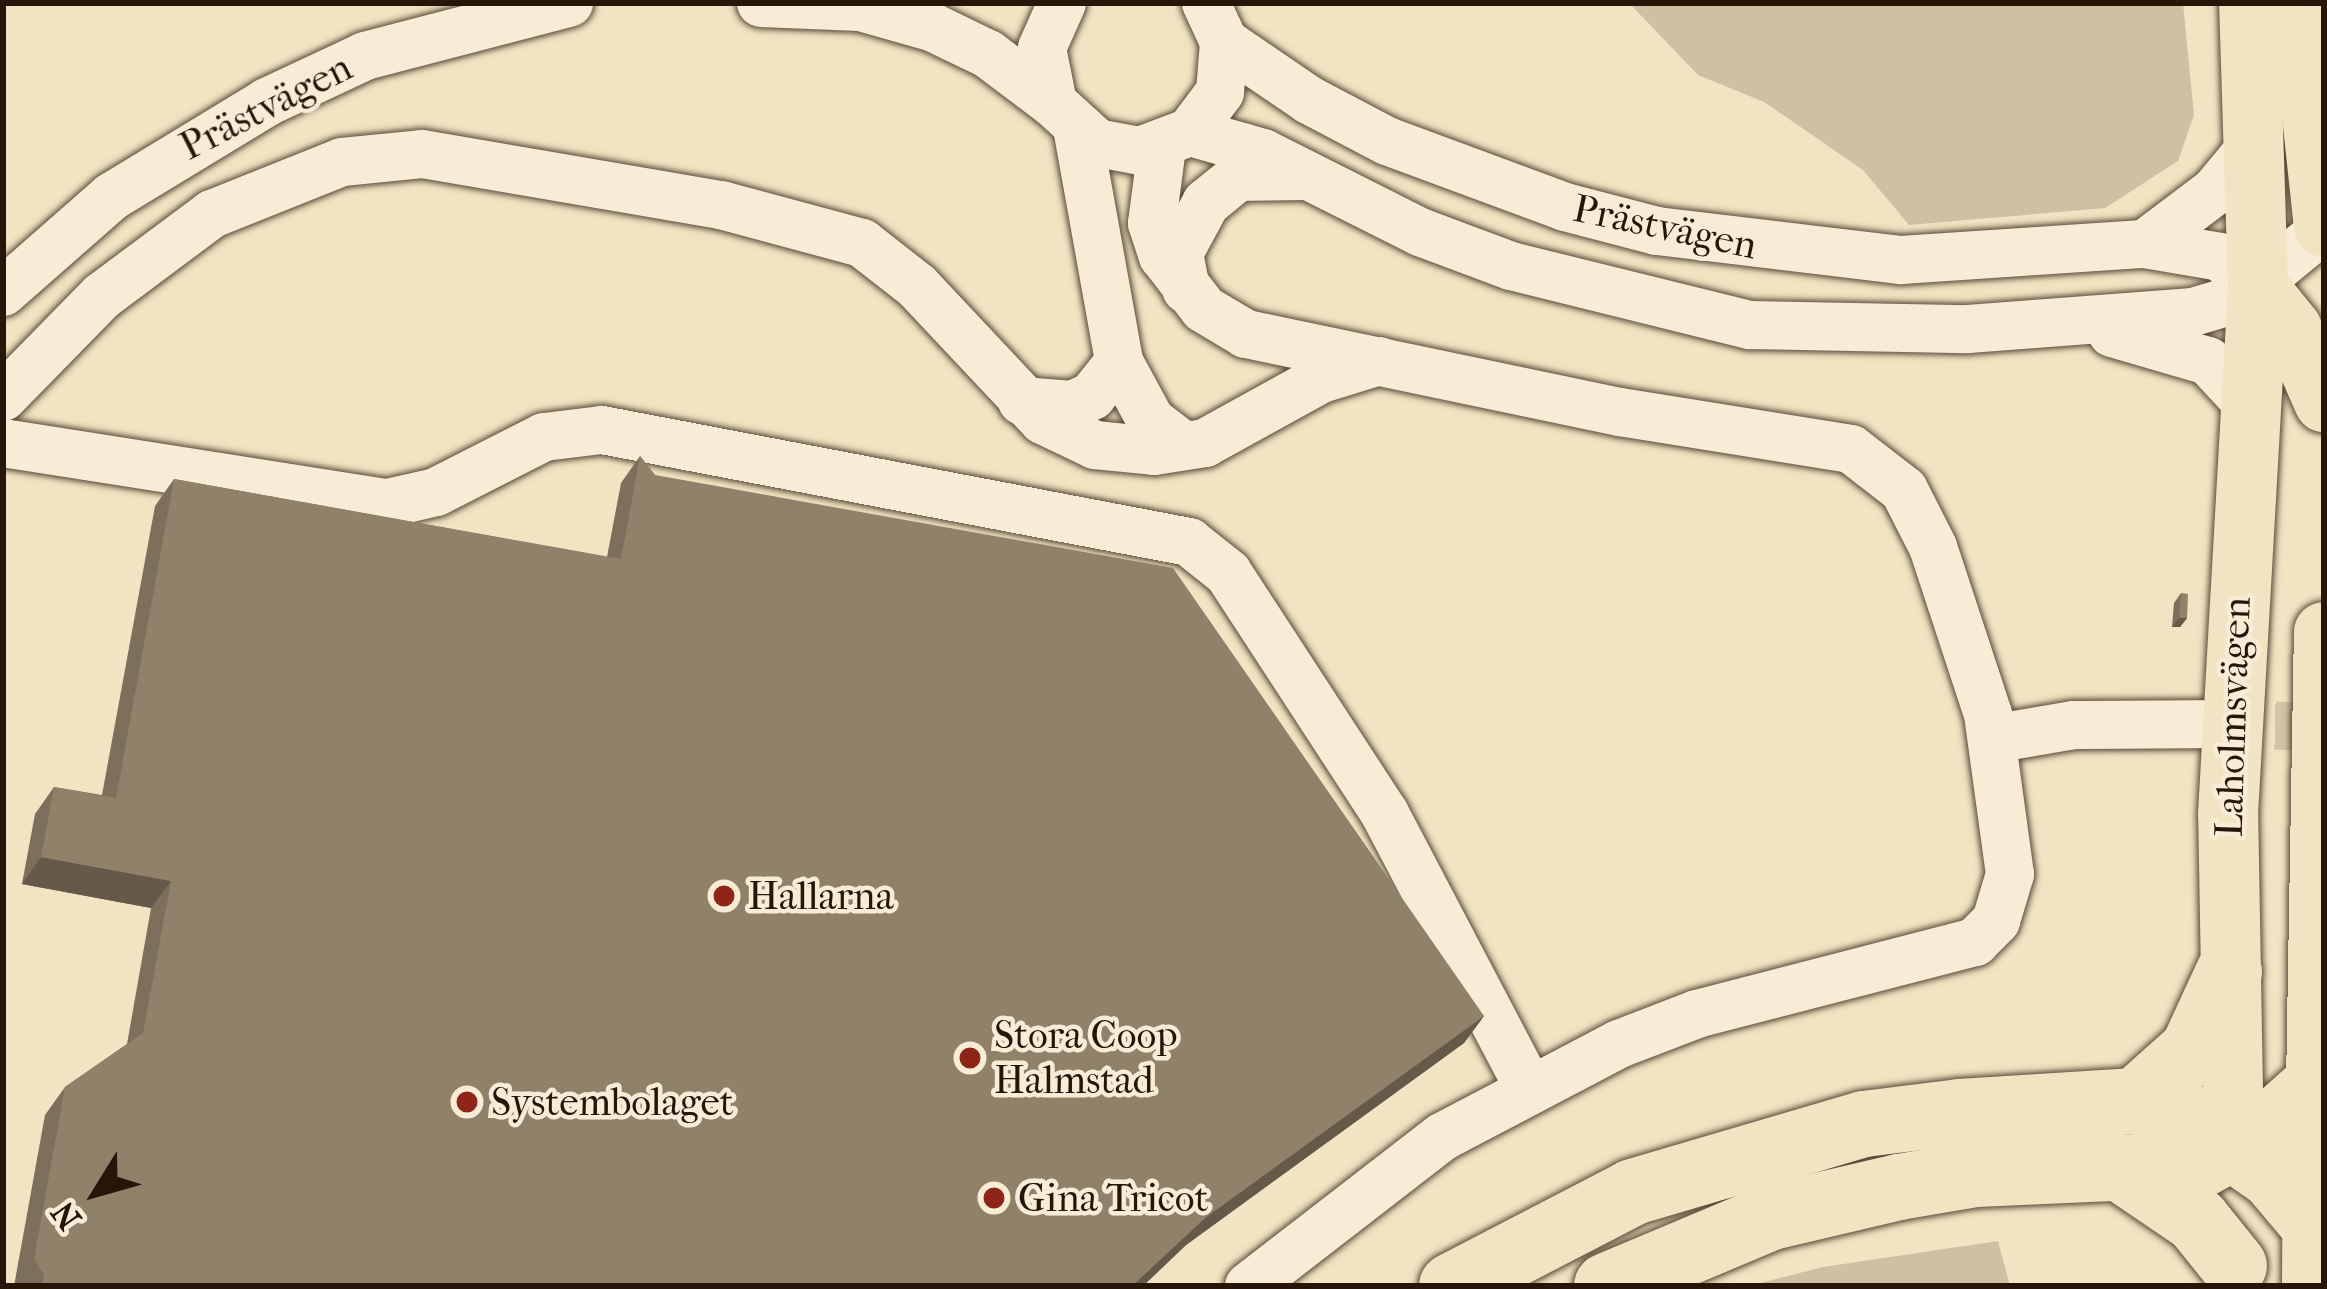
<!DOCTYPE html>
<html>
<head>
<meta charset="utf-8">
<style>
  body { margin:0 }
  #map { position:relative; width:2327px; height:1289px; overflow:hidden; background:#f2e3c2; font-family:"IM FELL French Canon",serif }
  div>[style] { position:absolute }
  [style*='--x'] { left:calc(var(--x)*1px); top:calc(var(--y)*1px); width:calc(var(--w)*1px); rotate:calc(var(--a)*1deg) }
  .green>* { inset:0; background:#cfc0a3 }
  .minor-tunnel>* { height:48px; margin-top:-24px; transform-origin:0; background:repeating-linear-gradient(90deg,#d3c4a6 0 48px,transparent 0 72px) }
  .roads { filter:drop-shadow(0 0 3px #594938) drop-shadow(0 0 3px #594938) }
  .minor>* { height:48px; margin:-24px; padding:0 24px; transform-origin:24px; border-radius:24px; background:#f7edd7 }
  .major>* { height:60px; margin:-30px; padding:0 30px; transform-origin:30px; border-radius:30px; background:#f2e3c2 }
  .highway>* { height:66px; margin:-33px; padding:0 33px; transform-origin:33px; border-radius:33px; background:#f2e3c2 }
  .wall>* { inset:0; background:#7c6f5b }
  .shaded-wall>* { inset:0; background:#655a4a }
  .building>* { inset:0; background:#90816a }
  .dots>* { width:33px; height:33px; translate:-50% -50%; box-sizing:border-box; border:6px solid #f7edd7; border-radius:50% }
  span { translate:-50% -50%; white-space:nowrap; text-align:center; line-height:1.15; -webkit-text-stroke:9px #f7edd7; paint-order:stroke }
  .street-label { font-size:39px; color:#26160a }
  .poi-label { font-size:39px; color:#26160a }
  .left { translate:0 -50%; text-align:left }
  .frame { position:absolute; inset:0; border:6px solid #26160a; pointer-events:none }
  .north { position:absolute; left:36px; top:1133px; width:120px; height:120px; -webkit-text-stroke:9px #f7edd7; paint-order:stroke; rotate:233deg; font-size:33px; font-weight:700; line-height:48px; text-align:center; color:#26160a }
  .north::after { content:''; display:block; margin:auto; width:42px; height:54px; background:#26160a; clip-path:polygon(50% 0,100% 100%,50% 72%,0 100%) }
</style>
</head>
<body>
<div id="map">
  <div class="green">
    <i style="clip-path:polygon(1629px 3px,2183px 3px,2194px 115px,2178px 161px,2105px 208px,1909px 225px,1863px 170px,1764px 102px,1698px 75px)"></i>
    <i style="clip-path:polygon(1998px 1241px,2010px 1286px,1748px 1286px,1823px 1267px)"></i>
  </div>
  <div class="minor-tunnel">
    <i style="--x:2203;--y:724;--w:121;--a:1.4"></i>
  </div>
  <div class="roads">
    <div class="minor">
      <i style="--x:761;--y:3;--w:99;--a:2.3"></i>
      <i style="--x:860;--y:7;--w:77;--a:15.8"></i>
      <i style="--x:934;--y:28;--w:60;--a:25.7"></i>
      <i style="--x:988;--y:54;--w:81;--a:37"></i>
      <i style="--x:1062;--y:3;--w:49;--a:114"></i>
      <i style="--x:1042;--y:48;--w:56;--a:78.7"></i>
      <i style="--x:1053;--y:103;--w:59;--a:42.3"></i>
      <i style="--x:1097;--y:143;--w:44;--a:10.5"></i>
      <i style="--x:1140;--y:151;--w:53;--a:-20.8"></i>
      <i style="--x:1190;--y:132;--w:50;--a:-53.1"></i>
      <i style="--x:1220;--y:92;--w:50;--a:-85.4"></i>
      <i style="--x:1224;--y:42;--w:43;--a:-114.8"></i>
      <i style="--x:1224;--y:42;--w:103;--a:34.3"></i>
      <i style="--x:1309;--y:100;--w:88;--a:27.7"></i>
      <i style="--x:1387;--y:141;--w:190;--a:20.3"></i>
      <i style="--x:1565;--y:207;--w:95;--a:14.6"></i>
      <i style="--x:1657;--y:231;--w:246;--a:6.8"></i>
      <i style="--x:1901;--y:260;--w:245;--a:-3.8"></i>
      <i style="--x:2145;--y:244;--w:76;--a:9.8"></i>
      <i style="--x:2220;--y:257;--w:48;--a:38.3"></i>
      <i style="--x:1190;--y:132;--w:76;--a:16"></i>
      <i style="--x:1263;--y:153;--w:176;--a:26.7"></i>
      <i style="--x:1420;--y:232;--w:97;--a:20.5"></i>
      <i style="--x:1511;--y:266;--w:246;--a:13.9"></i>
      <i style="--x:1750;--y:325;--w:218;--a:1.1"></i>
      <i style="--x:1968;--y:329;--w:226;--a:-4.3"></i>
      <i style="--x:2193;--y:312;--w:49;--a:-16.6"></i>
      <i style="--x:2240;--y:298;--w:109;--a:-39.4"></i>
      <i style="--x:1078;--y:133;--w:233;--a:79.8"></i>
      <i style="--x:1119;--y:362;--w:67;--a:61.5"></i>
      <i style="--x:1151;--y:421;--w:40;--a:37"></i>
      <i style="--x:1162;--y:147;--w:77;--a:97.5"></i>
      <i style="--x:1152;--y:223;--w:35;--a:72"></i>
      <i style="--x:1163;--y:256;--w:67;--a:52.3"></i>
      <i style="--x:1204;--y:309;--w:49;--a:30.8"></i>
      <i style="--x:1246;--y:334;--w:382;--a:11.8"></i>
      <i style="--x:1620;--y:412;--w:234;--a:9.1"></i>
      <i style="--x:1851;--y:449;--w:67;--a:37.7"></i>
      <i style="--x:1904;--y:490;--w:64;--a:63"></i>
      <i style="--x:1933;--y:547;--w:176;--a:71.8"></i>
      <i style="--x:1988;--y:714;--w:162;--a:82.2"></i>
      <i style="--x:2010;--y:874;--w:49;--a:106.6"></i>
      <i style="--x:1996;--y:921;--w:30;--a:135"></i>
      <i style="--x:1975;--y:942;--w:287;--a:165.5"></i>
      <i style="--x:1697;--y:1014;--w:84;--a:159"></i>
      <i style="--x:1619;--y:1044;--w:200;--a:152.3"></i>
      <i style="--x:1442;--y:1137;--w:244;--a:142.3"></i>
      <i style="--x:2145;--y:244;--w:88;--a:-37.1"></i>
      <i style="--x:2215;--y:191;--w:67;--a:-50.4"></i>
      <i style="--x:1186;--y:289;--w:37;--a:-101"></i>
      <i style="--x:1179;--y:253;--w:57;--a:-61.6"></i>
      <i style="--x:1206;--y:203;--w:41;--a:-39.1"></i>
      <i style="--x:1238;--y:177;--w:63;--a:-0.9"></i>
      <i style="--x:3;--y:292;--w:144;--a:-41.3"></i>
      <i style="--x:111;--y:197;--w:183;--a:-31.3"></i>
      <i style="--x:267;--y:102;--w:108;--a:-25.1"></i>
      <i style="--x:365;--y:56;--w:211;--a:-14.6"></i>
      <i style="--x:2112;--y:333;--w:100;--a:16.3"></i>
      <i style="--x:2208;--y:361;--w:59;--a:47.1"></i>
      <i style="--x:3;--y:397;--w:141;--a:-45.6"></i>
      <i style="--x:102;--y:296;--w:137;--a:-36.7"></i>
      <i style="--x:212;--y:214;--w:140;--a:-21.8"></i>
      <i style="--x:342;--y:162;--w:80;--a:-5.7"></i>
      <i style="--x:422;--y:154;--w:303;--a:9.7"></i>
      <i style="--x:721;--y:205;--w:146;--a:15.1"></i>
      <i style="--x:862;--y:243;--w:70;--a:38"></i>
      <i style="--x:917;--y:286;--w:184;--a:46.8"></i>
      <i style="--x:1043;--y:420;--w:58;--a:25.7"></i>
      <i style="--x:1095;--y:445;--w:59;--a:5.8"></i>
      <i style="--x:1154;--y:451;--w:52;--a:-8.9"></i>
      <i style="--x:1205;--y:443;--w:132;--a:-28.9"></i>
      <i style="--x:1321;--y:379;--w:61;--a:-17.2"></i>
      <i style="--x:1022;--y:401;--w:50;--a:4.6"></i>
      <i style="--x:1072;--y:405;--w:22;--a:-24"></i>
      <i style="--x:1092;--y:396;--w:43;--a:-51.5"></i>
      <i style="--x:3;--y:443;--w:390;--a:8.9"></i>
      <i style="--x:388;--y:503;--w:49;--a:-12.9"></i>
      <i style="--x:436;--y:492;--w:121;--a:-27"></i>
      <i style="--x:544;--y:437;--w:58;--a:-6.9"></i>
      <i style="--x:602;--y:430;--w:598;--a:10.8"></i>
      <i style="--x:1189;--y:542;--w:50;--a:38.5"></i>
      <i style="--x:1228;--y:573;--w:288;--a:56.9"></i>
      <i style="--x:1385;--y:814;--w:310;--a:62.3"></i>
      <i style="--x:1992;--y:739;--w:83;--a:-9.7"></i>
      <i style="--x:2074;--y:725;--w:129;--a:-0.4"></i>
    </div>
    <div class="major">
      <i style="--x:2300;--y:3;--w:225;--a:83.9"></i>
      <i style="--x:2258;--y:287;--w:54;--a:51"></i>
      <i style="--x:2292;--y:329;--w:80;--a:66.3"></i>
      <i style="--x:2316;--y:1085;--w:453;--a:-89"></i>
      <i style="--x:2234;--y:1148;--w:334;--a:-91"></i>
      <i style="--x:2228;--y:814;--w:528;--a:-86.74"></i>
      <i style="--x:2258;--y:287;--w:284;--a:-91.8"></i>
    </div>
    <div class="highway">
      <i style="--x:2136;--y:1101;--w:76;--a:-41.8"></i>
      <i style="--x:2193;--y:1050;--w:86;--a:-65.2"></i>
      <i style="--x:2126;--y:1172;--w:86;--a:34.1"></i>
      <i style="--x:2197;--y:1220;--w:59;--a:51.2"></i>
      <i style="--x:1452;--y:1286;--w:204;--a:-27.4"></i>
      <i style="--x:1633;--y:1192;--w:241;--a:-16.4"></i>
      <i style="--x:1864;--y:1124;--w:97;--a:-7.1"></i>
      <i style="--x:1960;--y:1112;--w:176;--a:-3.6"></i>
      <i style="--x:2136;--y:1101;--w:50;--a:15.2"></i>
      <i style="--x:2184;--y:1114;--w:108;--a:34.9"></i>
      <i style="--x:2273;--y:1176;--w:67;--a:49.9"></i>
      <i style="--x:1607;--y:1286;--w:178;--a:-22.8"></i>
      <i style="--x:1771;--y:1217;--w:131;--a:-13.2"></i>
      <i style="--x:1899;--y:1187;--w:78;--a:-9.6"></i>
      <i style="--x:1976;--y:1174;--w:226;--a:-2.5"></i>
      <i style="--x:2202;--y:1164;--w:77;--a:-28.9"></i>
      <i style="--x:2269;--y:1127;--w:63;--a:-41.8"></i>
      <i style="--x:2315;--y:1286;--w:201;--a:-89.7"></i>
    </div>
  </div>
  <div class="wall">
    <i style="clip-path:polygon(640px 456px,655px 475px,1484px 1016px,1464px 1043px,1186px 1245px,1143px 1286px,14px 1286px,45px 1115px,65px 1087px,127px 1044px,151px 908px,22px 884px,35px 814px,54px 787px,102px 795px,155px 506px,174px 479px,607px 557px,621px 483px)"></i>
    <i style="clip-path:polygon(2181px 593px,2187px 618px,2180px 627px,2172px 627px,2174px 603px)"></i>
  </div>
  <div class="shaded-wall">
    <i style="clip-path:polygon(2179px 618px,2187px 618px,2180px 627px,2172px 627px)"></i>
    <i style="clip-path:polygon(41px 857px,171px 881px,151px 908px,22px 884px)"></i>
    <i style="clip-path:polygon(1484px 1016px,1464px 1043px,1186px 1245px,1143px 1286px,1132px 1286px,1205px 1218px)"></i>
  </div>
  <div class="building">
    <i style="clip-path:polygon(640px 456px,655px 475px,1173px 568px,1484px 1016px,1205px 1218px,1132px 1286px,42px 1286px,44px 1275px,34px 1259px,65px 1087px,143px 1033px,171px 881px,41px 857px,54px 787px,116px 798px,174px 479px,621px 559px)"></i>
    <i style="clip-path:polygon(2181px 593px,2188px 594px,2187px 618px,2179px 618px)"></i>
  </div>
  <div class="dots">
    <i style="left:724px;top:896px;background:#8f2418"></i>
    <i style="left:970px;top:1058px;background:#8f2418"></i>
    <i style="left:467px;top:1102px;background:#8f2418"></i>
    <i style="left:994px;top:1198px;background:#8f2418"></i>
  </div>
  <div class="street-label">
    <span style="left:266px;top:107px;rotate:-27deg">Prästvägen</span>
    <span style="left:1665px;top:227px;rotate:12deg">Prästvägen</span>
    <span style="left:2233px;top:717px;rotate:-88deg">Laholmsvägen</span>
  </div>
  <div class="poi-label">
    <span class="left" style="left:748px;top:896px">Hallarna</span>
    <span class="left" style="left:994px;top:1058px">Stora Coop<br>Halmstad</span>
    <span class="left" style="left:491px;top:1102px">Systembolaget</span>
    <span class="left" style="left:1018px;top:1198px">Gina Tricot</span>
  </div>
  <div class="frame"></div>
  <div class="north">N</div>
</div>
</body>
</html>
